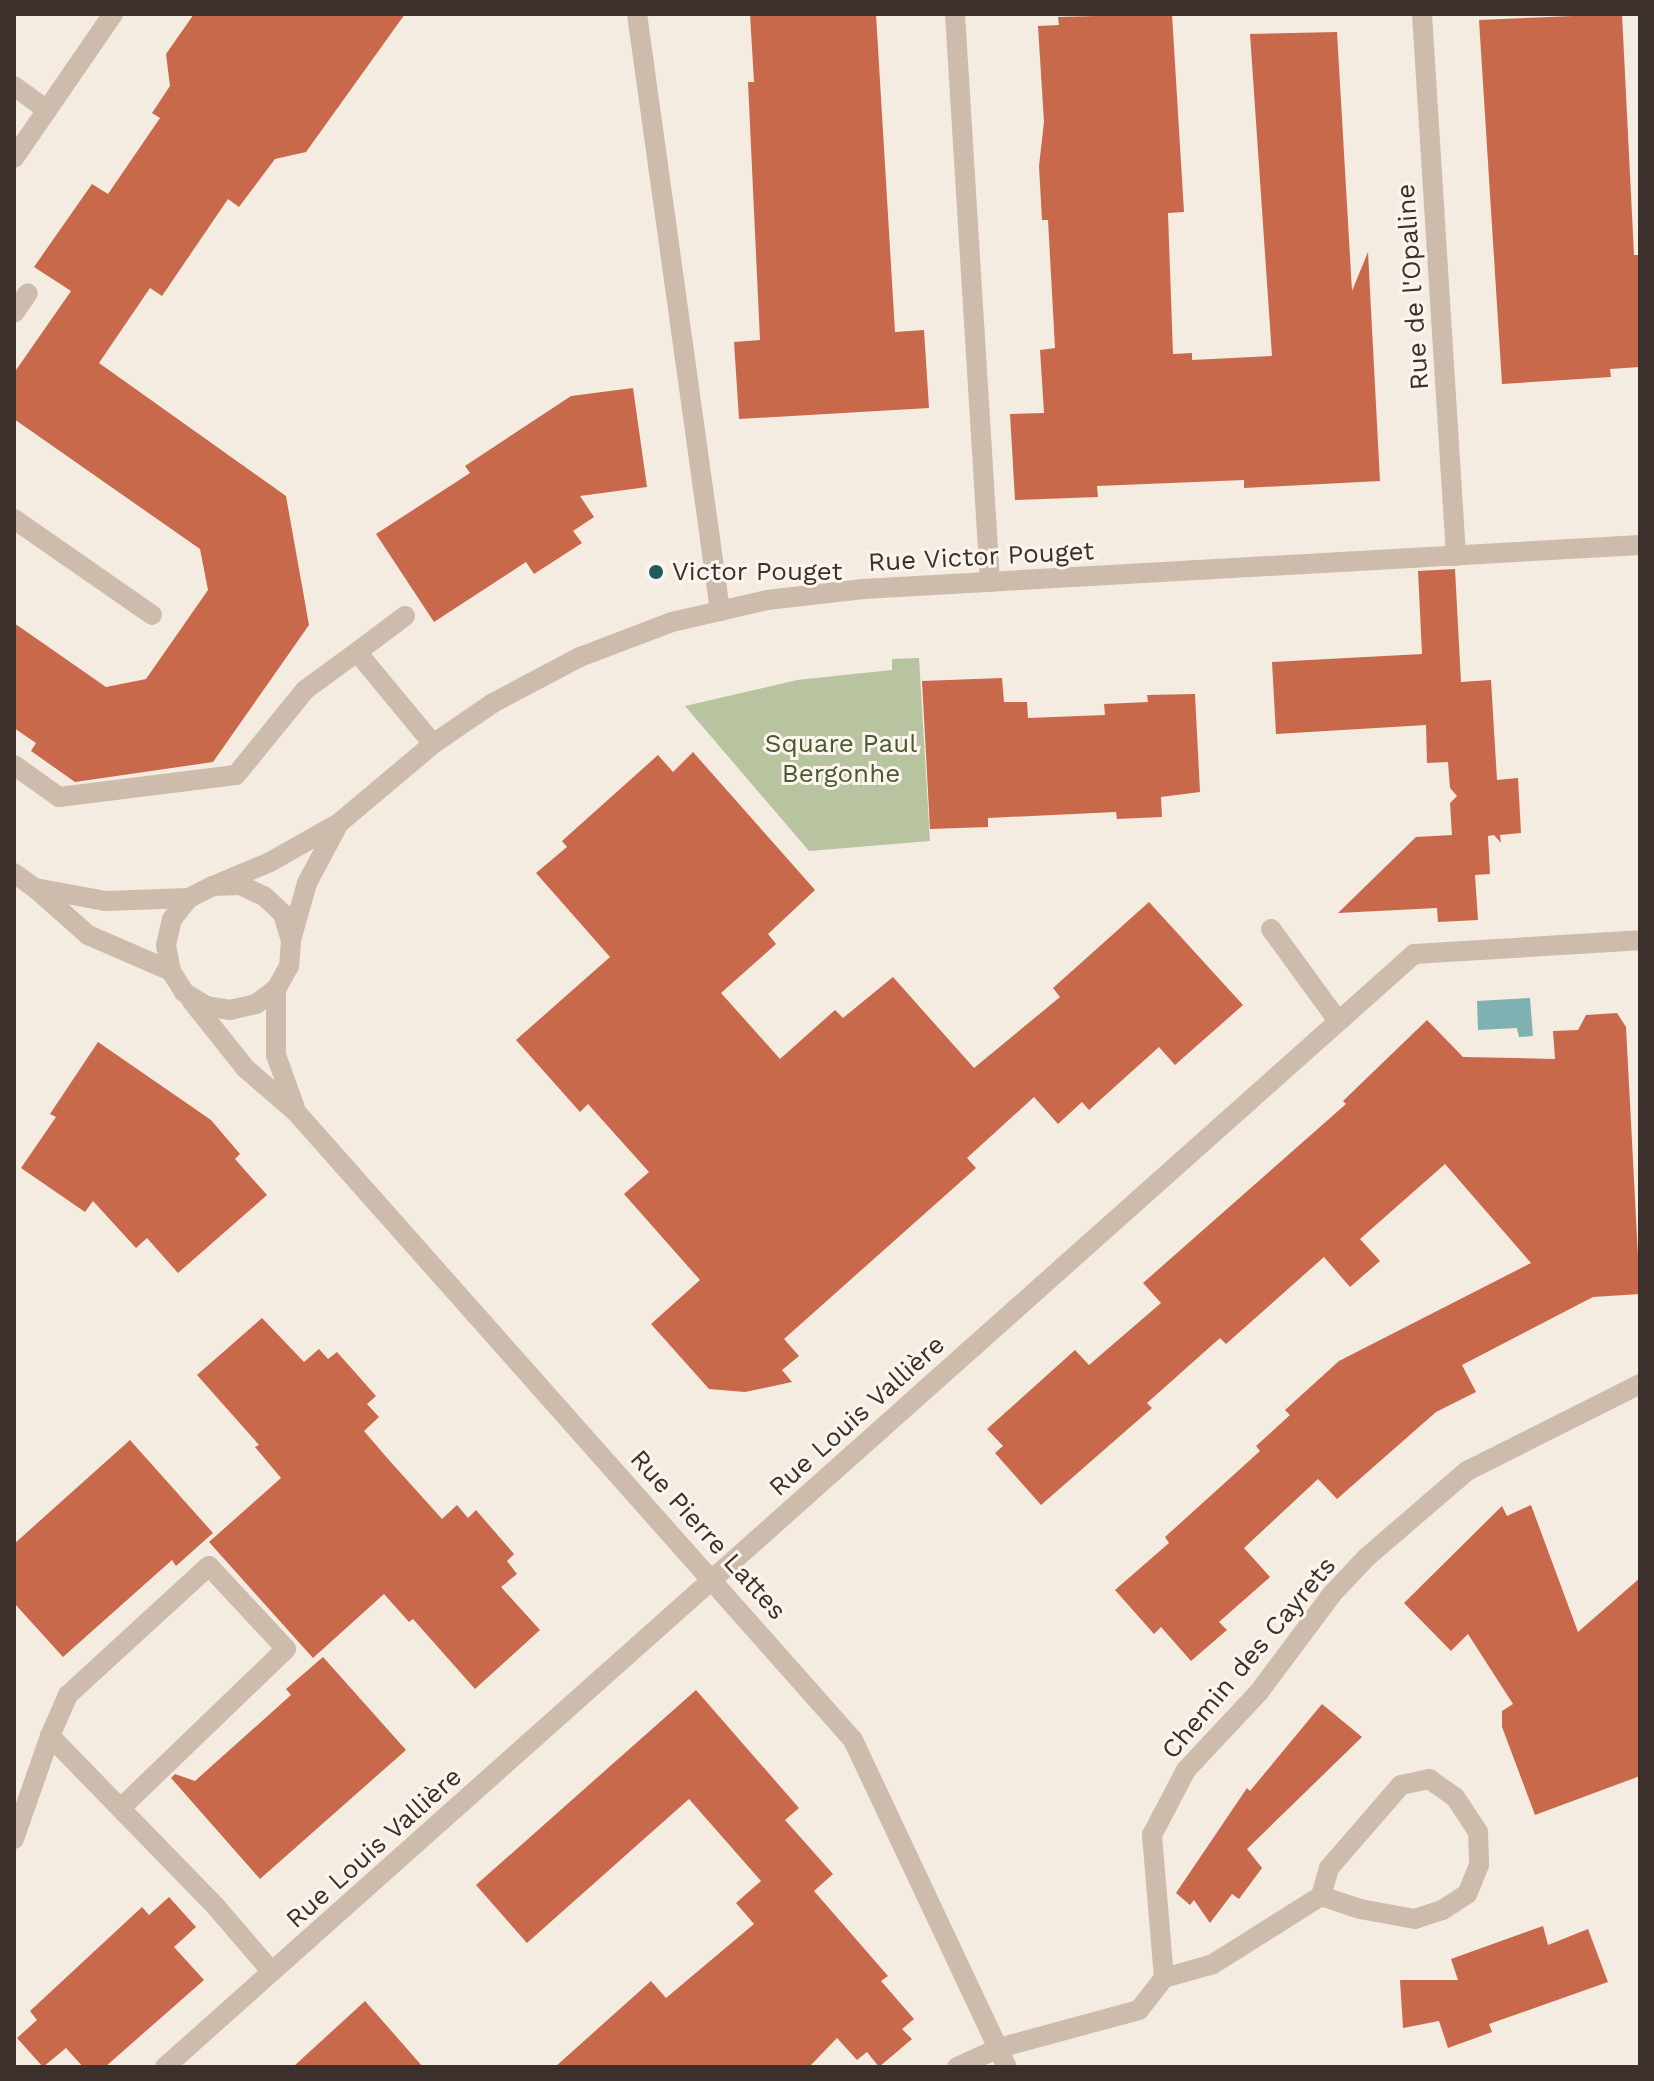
<!DOCTYPE html>
<html>
<head>
<meta charset="utf-8">
<style>
  body { margin:0 }
  #map { position:relative; width:1654px; height:2081px; overflow:hidden; background:#f4ebe1; font-family:"Work Sans",sans-serif }
  div>[style] { position:absolute }
  [style*='--x'] { left:calc(var(--x)*1px); top:calc(var(--y)*1px); width:calc(var(--w)*1px); rotate:calc(var(--a)*1deg) }
  .green>* { inset:0; background:#b8c4a0 }
  .water>* { inset:0; background:#7fb0b2 }
  .building>* { inset:0; background:#c8694b }
  .lane>* { height:20px; margin:-10px; padding:0 10px; transform-origin:10px; border-radius:10px; background:#cdbbac }
  .street>* { height:20px; margin:-10px; padding:0 10px; transform-origin:10px; border-radius:10px; background:#cdbbac }
  .dots>* { width:22px; height:22px; translate:-50% -50%; box-sizing:border-box; border:4px solid #fbf5ee; border-radius:50% }
  span { translate:-50% -50%; white-space:nowrap; text-align:center; line-height:1.15; -webkit-text-stroke:6px #fbf5ee; paint-order:stroke }
  .street-label { font-size:26px; color:#3b302b }
  .poi-label { font-size:26px; color:#3b302b }
  .left { translate:0 -50%; text-align:left }
  .park-label { font-size:26px; color:#4a5a2e }
  .frame { position:absolute; inset:0; border:16px solid #3b302b; pointer-events:none }
</style>
</head>
<body>
<div id="map">
  <div class="green">
    <i style="clip-path:polygon(919px 658px,930px 841px,809px 851px,685px 706px,797px 680px,892px 670px,892px 659px)"></i>
  </div>
  <div class="water">
    <i style="clip-path:polygon(1530px 998px,1533px 1036px,1519px 1037px,1517px 1028px,1478px 1030px,1477px 1001px)"></i>
  </div>
  <div class="building">
    <i style="clip-path:polygon(194px 14px,405px 14px,306px 152px,275px 159px,239px 207px,228px 199px,162px 296px,150px 288px,99px 363px,286px 496px,309px 625px,213px 762px,75px 782px,31px 751px,36px 743px,14px 728px,14px 623px,106px 687px,146px 679px,208px 590px,200px 549px,14px 419px,14px 373px,71px 291px,34px 267px,92px 184px,108px 194px,160px 118px,152px 113px,170px 86px,166px 54px)"></i>
    <i style="clip-path:polygon(750px 14px,876px 14px,895px 332px,924px 330px,929px 408px,739px 419px,734px 342px,760px 340px,748px 82px,754px 82px)"></i>
    <i style="clip-path:polygon(1172px 14px,1184px 212px,1168px 213px,1173px 354px,1192px 353px,1192px 360px,1272px 356px,1250px 34px,1337px 32px,1352px 291px,1368px 252px,1380px 481px,1244px 488px,1244px 480px,1097px 486px,1098px 497px,1015px 500px,1010px 414px,1044px 413px,1040px 350px,1055px 348px,1048px 220px,1042px 220px,1039px 166px,1044px 122px,1038px 26px,1059px 25px,1058px 17px)"></i>
    <i style="clip-path:polygon(1622px 14px,1634px 255px,1640px 255px,1640px 367px,1610px 369px,1611px 377px,1502px 384px,1479px 20px)"></i>
    <i style="clip-path:polygon(633px 388px,647px 487px,580px 496px,594px 517px,573px 531px,582px 543px,534px 574px,526px 562px,434px 622px,376px 534px,470px 473px,465px 466px,571px 396px)"></i>
    <i style="clip-path:polygon(1455px 569px,1461px 682px,1491px 680px,1497px 780px,1518px 778px,1521px 833px,1500px 835px,1501px 843px,1494px 835px,1488px 836px,1490px 874px,1475px 875px,1478px 920px,1438px 922px,1437px 908px,1338px 913px,1416px 837px,1452px 835px,1450px 803px,1457px 796px,1450px 788px,1448px 762px,1427px 763px,1426px 725px,1276px 734px,1272px 662px,1422px 654px,1418px 571px)"></i>
    <i style="clip-path:polygon(1002px 678px,1004px 702px,1027px 702px,1028px 718px,1105px 715px,1104px 704px,1148px 702px,1147px 695px,1195px 694px,1200px 792px,1161px 797px,1162px 817px,1117px 819px,1116px 812px,988px 818px,988px 827px,930px 829px,922px 681px)"></i>
    <i style="clip-path:polygon(693px 752px,815px 890px,768px 934px,776px 944px,721px 993px,780px 1059px,835px 1010px,843px 1018px,893px 977px,974px 1068px,1060px 997px,1053px 988px,1149px 902px,1243px 1005px,1175px 1065px,1159px 1047px,1089px 1110px,1082px 1102px,1058px 1124px,1034px 1097px,967px 1158px,976px 1168px,784px 1339px,799px 1356px,782px 1370px,792px 1382px,745px 1392px,709px 1389px,651px 1324px,700px 1280px,624px 1194px,649px 1172px,588px 1104px,580px 1112px,516px 1040px,610px 957px,536px 873px,567px 847px,562px 841px,658px 755px,673px 772px)"></i>
    <i style="clip-path:polygon(1617px 1013px,1626px 1027px,1640px 1294px,1593px 1297px,1462px 1365px,1476px 1392px,1436px 1412px,1337px 1499px,1318px 1479px,1244px 1548px,1270px 1577px,1219px 1622px,1227px 1630px,1191px 1661px,1161px 1627px,1154px 1634px,1115px 1590px,1169px 1543px,1165px 1537px,1260px 1451px,1256px 1446px,1290px 1415px,1285px 1410px,1339px 1361px,1531px 1263px,1445px 1164px,1360px 1239px,1380px 1261px,1350px 1287px,1324px 1257px,1226px 1344px,1220px 1338px,1147px 1403px,1152px 1408px,1041px 1505px,995px 1453px,1003px 1446px,987px 1429px,1075px 1350px,1089px 1365px,1161px 1303px,1143px 1283px,1346px 1104px,1343px 1101px,1427px 1020px,1463px 1057px,1555px 1059px,1553px 1031px,1578px 1030px,1586px 1015px)"></i>
    <i style="clip-path:polygon(98px 1042px,211px 1120px,240px 1154px,235px 1159px,267px 1195px,178px 1273px,147px 1238px,136px 1248px,93px 1201px,85px 1212px,21px 1168px,56px 1117px,50px 1114px)"></i>
    <i style="clip-path:polygon(262px 1318px,304px 1362px,319px 1349px,328px 1359px,337px 1352px,376px 1396px,367px 1404px,379px 1417px,364px 1431px,388px 1459px,442px 1519px,457px 1505px,468px 1518px,476px 1510px,514px 1554px,507px 1561px,517px 1574px,501px 1587px,540px 1630px,475px 1689px,413px 1619px,409px 1622px,384px 1594px,313px 1658px,209px 1542px,281px 1478px,255px 1447px,259px 1445px,197px 1375px)"></i>
    <i style="clip-path:polygon(130px 1440px,213px 1533px,176px 1566px,172px 1560px,63px 1657px,14px 1603px,14px 1544px)"></i>
    <i style="clip-path:polygon(1531px 1505px,1578px 1632px,1640px 1578px,1640px 1776px,1535px 1815px,1502px 1727px,1502px 1711px,1513px 1704px,1468px 1634px,1451px 1651px,1404px 1603px,1502px 1506px,1507px 1516px)"></i>
    <i style="clip-path:polygon(323px 1657px,406px 1750px,260px 1879px,171px 1778px,175px 1774px,195px 1781px,291px 1695px,286px 1689px)"></i>
    <i style="clip-path:polygon(696px 1690px,799px 1808px,785px 1820px,833px 1874px,814px 1891px,888px 1976px,881px 1981px,914px 2019px,902px 2029px,912px 2039px,879px 2067px,867px 2052px,857px 2060px,837px 2038px,809px 2067px,555px 2067px,651px 1981px,666px 1998px,754px 1924px,736px 1903px,761px 1881px,689px 1799px,527px 1943px,476px 1885px)"></i>
    <i style="clip-path:polygon(1322px 1704px,1362px 1737px,1247px 1849px,1262px 1868px,1239px 1899px,1232px 1894px,1210px 1923px,1194px 1900px,1190px 1905px,1176px 1893px,1247px 1788px,1250px 1791px)"></i>
    <i style="clip-path:polygon(169px 1897px,196px 1927px,174px 1947px,204px 1980px,105px 2067px,83px 2067px,66px 2048px,43px 2067px,17px 2038px,37px 2020px,30px 2011px,142px 1907px,149px 1915px)"></i>
    <i style="clip-path:polygon(1543px 1926px,1548px 1945px,1588px 1929px,1608px 1982px,1489px 2024px,1492px 2032px,1448px 2048px,1439px 2021px,1403px 2028px,1400px 1980px,1458px 1980px,1451px 1959px)"></i>
    <i style="clip-path:polygon(365px 2001px,423px 2067px,293px 2067px)"></i>
  </div>
  <div class="lane">
    <i style="--x:637;--y:14;--w:603;--a:82.08"></i>
    <i style="--x:955;--y:14;--w:569;--a:86.47"></i>
    <i style="--x:14;--y:86;--w:41;--a:36"></i>
    <i style="--x:14;--y:313;--w:24;--a:-55"></i>
    <i style="--x:14;--y:519;--w:168;--a:34.8"></i>
    <i style="--x:357;--y:652;--w:60;--a:-36.9"></i>
    <i style="--x:14;--y:765;--w:55;--a:35.4"></i>
    <i style="--x:59;--y:797;--w:178;--a:-7.1"></i>
    <i style="--x:236;--y:775;--w:109;--a:-50.9"></i>
    <i style="--x:305;--y:690;--w:64;--a:-36.2"></i>
    <i style="--x:357;--y:652;--w:119;--a:50.4"></i>
    <i style="--x:1271;--y:929;--w:114;--a:53.9"></i>
    <i style="--x:50;--y:1736;--w:240;--a:45.8"></i>
    <i style="--x:217;--y:1908;--w:84;--a:49.3"></i>
    <i style="--x:14;--y:1839;--w:109;--a:-70.7"></i>
    <i style="--x:50;--y:1736;--w:45;--a:-66.3"></i>
    <i style="--x:68;--y:1695;--w:191;--a:-42.5"></i>
    <i style="--x:209;--y:1566;--w:113;--a:47.1"></i>
    <i style="--x:286;--y:1649;--w:228;--a:136.1"></i>
    <i style="--x:1164;--y:1978;--w:51;--a:-15.9"></i>
    <i style="--x:1213;--y:1964;--w:128;--a:-32.2"></i>
    <i style="--x:1321;--y:1896;--w:29;--a:-74"></i>
    <i style="--x:1329;--y:1868;--w:110;--a:-49.1"></i>
    <i style="--x:1401;--y:1785;--w:29;--a:-12"></i>
    <i style="--x:1429;--y:1779;--w:32;--a:35"></i>
    <i style="--x:1455;--y:1797;--w:42;--a:56.7"></i>
    <i style="--x:1478;--y:1832;--w:33;--a:88"></i>
    <i style="--x:1479;--y:1865;--w:31;--a:112"></i>
    <i style="--x:1467;--y:1894;--w:30;--a:147"></i>
    <i style="--x:1442;--y:1910;--w:28;--a:162"></i>
    <i style="--x:1415;--y:1919;--w:56;--a:-169.7"></i>
    <i style="--x:1360;--y:1909;--w:41;--a:-161.6"></i>
  </div>
  <div class="street">
    <i style="--x:1422;--y:14;--w:543;--a:86.41"></i>
    <i style="--x:14;--y:158;--w:175;--a:-55.5"></i>
    <i style="--x:14;--y:873;--w:26;--a:36"></i>
    <i style="--x:35;--y:888;--w:71;--a:41.6"></i>
    <i style="--x:88;--y:935;--w:90;--a:23.4"></i>
    <i style="--x:213;--y:886;--w:27;--a:-2"></i>
    <i style="--x:240;--y:885;--w:26;--a:25"></i>
    <i style="--x:264;--y:896;--w:26;--a:43"></i>
    <i style="--x:283;--y:914;--w:27;--a:73"></i>
    <i style="--x:291;--y:940;--w:26;--a:94"></i>
    <i style="--x:289;--y:966;--w:26;--a:119"></i>
    <i style="--x:276;--y:989;--w:25;--a:143"></i>
    <i style="--x:256;--y:1004;--w:27;--a:167"></i>
    <i style="--x:230;--y:1010;--w:24;--a:-171"></i>
    <i style="--x:206;--y:1006;--w:26;--a:-148"></i>
    <i style="--x:184;--y:992;--w:25;--a:-122"></i>
    <i style="--x:171;--y:971;--w:26;--a:-101"></i>
    <i style="--x:166;--y:945;--w:27;--a:-77"></i>
    <i style="--x:172;--y:919;--w:27;--a:-51"></i>
    <i style="--x:189;--y:898;--w:27;--a:-27"></i>
    <i style="--x:213;--y:886;--w:62;--a:-22.8"></i>
    <i style="--x:270;--y:862;--w:79;--a:-29.5"></i>
    <i style="--x:339;--y:823;--w:123;--a:-40"></i>
    <i style="--x:433;--y:744;--w:73;--a:-34.3"></i>
    <i style="--x:493;--y:703;--w:98;--a:-27.9"></i>
    <i style="--x:580;--y:657;--w:98;--a:-20.8"></i>
    <i style="--x:672;--y:622;--w:98;--a:-13"></i>
    <i style="--x:767;--y:600;--w:97;--a:-6.5"></i>
    <i style="--x:863;--y:589;--w:778;--a:-3.24"></i>
    <i style="--x:35;--y:888;--w:71;--a:10.5"></i>
    <i style="--x:105;--y:901;--w:84;--a:-2"></i>
    <i style="--x:291;--y:940;--w:59;--a:-74.3"></i>
    <i style="--x:307;--y:883;--w:68;--a:-61.9"></i>
    <i style="--x:276;--y:989;--w:66;--a:90"></i>
    <i style="--x:276;--y:1055;--w:56;--a:70.3"></i>
    <i style="--x:191;--y:1000;--w:87;--a:51.5"></i>
    <i style="--x:245;--y:1068;--w:67;--a:40.8"></i>
    <i style="--x:296;--y:1112;--w:839;--a:48.43"></i>
    <i style="--x:853;--y:1740;--w:361;--a:64.8"></i>
    <i style="--x:165;--y:2067;--w:1673;--a:-41.7"></i>
    <i style="--x:1414;--y:954;--w:226;--a:-3.5"></i>
    <i style="--x:957;--y:2067;--w:46;--a:-24.3"></i>
    <i style="--x:999;--y:2048;--w:145;--a:-15.2"></i>
    <i style="--x:1139;--y:2010;--w:41;--a:-52"></i>
    <i style="--x:1164;--y:1978;--w:144;--a:-94.8"></i>
    <i style="--x:1152;--y:1835;--w:73;--a:-62.4"></i>
    <i style="--x:1186;--y:1770;--w:107;--a:-46.9"></i>
    <i style="--x:1259;--y:1692;--w:122;--a:-53.3"></i>
    <i style="--x:1332;--y:1594;--w:51;--a:-46.6"></i>
    <i style="--x:1367;--y:1557;--w:132;--a:-40.7"></i>
    <i style="--x:1467;--y:1471;--w:194;--a:-26.7"></i>
  </div>
  <div class="dots">
    <i style="left:656px;top:572px;background:#1f5a5e"></i>
  </div>
  <div class="street-label">
    <span style="left:1413px;top:287px;rotate:-94deg">Rue de l'Opaline</span>
    <span style="left:981px;top:557px;rotate:-3deg">Rue Victor Pouget</span>
    <span style="left:857px;top:1416px;rotate:-42deg">Rue Louis Vallière</span>
    <span style="left:708px;top:1535px;rotate:48deg">Rue Pierre Lattes</span>
    <span style="left:1249px;top:1658px;rotate:-50deg">Chemin des Cayrets</span>
    <span style="left:374px;top:1848px;rotate:-42deg">Rue Louis Vallière</span>
  </div>
  <div class="poi-label">
    <span class="left" style="left:672px;top:572px">Victor Pouget</span>
  </div>
  <div class="park-label">
    <span style="left:841px;top:759px">Square Paul<br>Bergonhe</span>
  </div>
  <div class="frame"></div>
</div>
</body>
</html>
